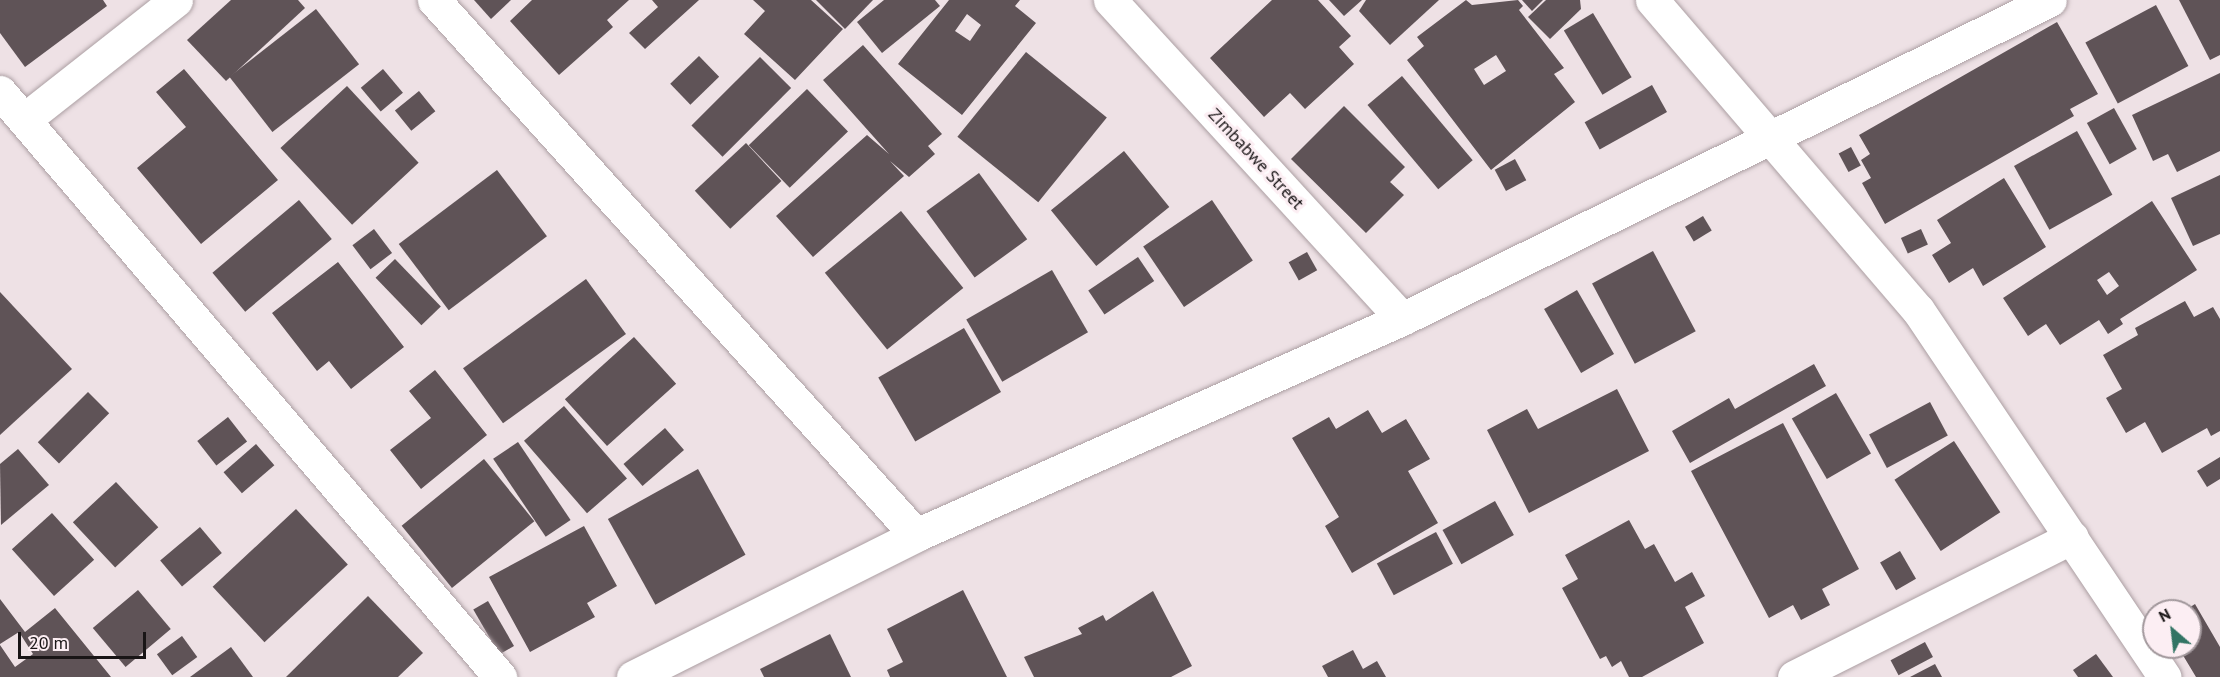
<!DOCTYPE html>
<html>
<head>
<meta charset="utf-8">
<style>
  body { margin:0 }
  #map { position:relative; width:2220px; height:677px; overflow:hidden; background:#eee1e5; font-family:"PT Sans",sans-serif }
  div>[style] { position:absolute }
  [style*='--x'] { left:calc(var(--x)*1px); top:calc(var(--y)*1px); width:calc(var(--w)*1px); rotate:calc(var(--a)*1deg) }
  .building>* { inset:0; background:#5f5357; transform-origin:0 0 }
  .roads { filter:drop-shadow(0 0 2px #ac9fa3) drop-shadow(0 0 2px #ac9fa3) }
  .street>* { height:33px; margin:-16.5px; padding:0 16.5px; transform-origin:16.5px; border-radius:16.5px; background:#fff }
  span { translate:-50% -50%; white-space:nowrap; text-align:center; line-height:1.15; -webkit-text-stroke:6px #fceef3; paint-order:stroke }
  .street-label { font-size:18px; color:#191516 }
  .north { position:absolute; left:2142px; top:599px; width:60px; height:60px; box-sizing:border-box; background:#fceef3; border:2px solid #a1979b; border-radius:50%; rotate:332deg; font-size:16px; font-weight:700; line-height:24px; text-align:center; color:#191516 }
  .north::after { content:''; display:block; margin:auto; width:21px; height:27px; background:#327464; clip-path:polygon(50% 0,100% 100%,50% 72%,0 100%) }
  .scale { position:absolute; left:18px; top:632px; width:128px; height:27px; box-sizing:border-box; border:3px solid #191516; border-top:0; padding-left:8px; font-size:18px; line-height:21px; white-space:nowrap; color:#191516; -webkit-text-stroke:4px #fceef3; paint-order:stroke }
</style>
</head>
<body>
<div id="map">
  <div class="building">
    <i style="clip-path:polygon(0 0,103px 0,107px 6px,25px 67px,0 33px)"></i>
    <i style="clip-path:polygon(231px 0,298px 0,305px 8px,226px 81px,187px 40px)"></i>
    <i style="clip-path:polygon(474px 0,511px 0,491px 19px)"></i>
    <i style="clip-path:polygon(532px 0,629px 0,607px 20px,613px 27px,559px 75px,510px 21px)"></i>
    <i style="clip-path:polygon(652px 0,699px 0,645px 49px,629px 33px,658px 7px)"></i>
    <i style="clip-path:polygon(753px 0,811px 0,843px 29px,795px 80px,744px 34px,765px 11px)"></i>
    <i style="clip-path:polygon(816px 0,873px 0,845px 29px)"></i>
    <i style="clip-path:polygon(884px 0,935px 0,940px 6px,882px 53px,857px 22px)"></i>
    <i style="clip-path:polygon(evenodd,949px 0,1020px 0,1015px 6px,1036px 23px,962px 115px,898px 64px,949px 0,967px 14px,981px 25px,970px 41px,955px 31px,967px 14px)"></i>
    <i style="clip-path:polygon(1272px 0,1318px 0,1351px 36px,1339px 47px,1354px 64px,1305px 109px,1290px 93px,1264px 117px,1210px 58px)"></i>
    <i style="clip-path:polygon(1329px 0,1362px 0,1344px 16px)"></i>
    <i style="clip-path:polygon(1366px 0,1439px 0,1390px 45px,1359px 11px)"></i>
    <i style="clip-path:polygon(evenodd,1466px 0,1472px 5px,1518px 0,1523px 6px,1519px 10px,1564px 68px,1554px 74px,1575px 102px,1491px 170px,1407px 60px,1424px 46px,1417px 37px,1466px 0,1496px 55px,1506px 71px,1484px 85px,1474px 69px,1496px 55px)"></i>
    <i style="clip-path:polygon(1522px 0,1543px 0,1532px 11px)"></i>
    <i style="clip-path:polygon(1546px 0,1580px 0,1581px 9px,1550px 39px,1528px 17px)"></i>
    <i style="clip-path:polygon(2179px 0,2220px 0,2220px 55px,2210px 60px)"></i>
    <i style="left:2156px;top:5px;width:69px;height:80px;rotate:62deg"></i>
    <i style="left:316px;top:9px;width:70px;height:110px;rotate:52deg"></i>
    <i style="left:1593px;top:13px;width:75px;height:34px;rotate:59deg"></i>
    <i style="clip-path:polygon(2057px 22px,2098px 94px,2070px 109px,2074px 116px,1885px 224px,1862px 183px,1871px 178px,1861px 160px,1870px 154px,1859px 135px)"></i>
    <i style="clip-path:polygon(863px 45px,942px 134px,928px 146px,935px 154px,909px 177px,890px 161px,904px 176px,813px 257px,776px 216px,867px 135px,889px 154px,823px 80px)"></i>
    <i style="left:1026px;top:52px;width:104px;height:109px;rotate:39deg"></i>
    <i style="left:699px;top:56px;width:29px;height:40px;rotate:46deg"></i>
    <i style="left:760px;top:57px;width:44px;height:97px;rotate:45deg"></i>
    <i style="clip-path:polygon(184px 69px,278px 180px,201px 244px,137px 168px,186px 127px,156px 92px)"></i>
    <i style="left:383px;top:69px;width:31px;height:29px;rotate:50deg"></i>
    <i style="clip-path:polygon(2220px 73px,2220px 151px,2177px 172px,2168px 154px,2153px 161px,2132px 115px)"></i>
    <i style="left:1402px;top:76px;width:110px;height:45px;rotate:50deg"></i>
    <i style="left:1652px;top:85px;width:31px;height:77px;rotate:61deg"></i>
    <i style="left:347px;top:86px;width:105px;height:91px;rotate:47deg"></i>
    <i style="left:807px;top:89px;width:59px;height:81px;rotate:46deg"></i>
    <i style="left:419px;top:91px;width:26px;height:31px;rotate:51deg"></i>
    <i style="clip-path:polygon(1344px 106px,1405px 167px,1390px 182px,1404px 195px,1366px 233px,1291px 159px)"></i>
    <i style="left:2114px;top:108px;width:47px;height:31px;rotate:61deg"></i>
    <i style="left:2077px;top:131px;width:73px;height:72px;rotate:61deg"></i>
    <i style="left:746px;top:143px;width:52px;height:70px;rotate:47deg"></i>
    <i style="left:1851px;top:147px;width:21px;height:14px;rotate:62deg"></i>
    <i style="left:1124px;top:151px;width:72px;height:94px;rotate:51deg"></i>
    <i style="left:1515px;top:159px;width:24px;height:23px;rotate:62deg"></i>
    <i style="left:497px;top:170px;width:83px;height:123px;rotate:53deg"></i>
    <i style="left:979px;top:173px;width:82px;height:65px;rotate:54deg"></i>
    <i style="clip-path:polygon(2220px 175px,2220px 234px,2193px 246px,2171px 198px)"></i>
    <i style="clip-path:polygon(2004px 178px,2046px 247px,1983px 286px,1973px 268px,1949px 283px,1932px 255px,1951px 243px,1937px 220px)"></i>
    <i style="left:299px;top:200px;width:51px;height:113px;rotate:50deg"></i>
    <i style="left:1212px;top:200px;width:73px;height:83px;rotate:56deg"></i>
    <i style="clip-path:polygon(evenodd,2152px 201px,2197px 270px,2120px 319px,2123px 324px,2108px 334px,2099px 320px,2060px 345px,2046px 324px,2028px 336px,2003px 298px,2152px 201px,2109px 272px,2119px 286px,2107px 295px,2097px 280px,2109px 272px)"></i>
    <i style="left:901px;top:211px;width:99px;height:98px;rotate:51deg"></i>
    <i style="left:1703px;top:216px;width:17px;height:21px;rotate:59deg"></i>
    <i style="left:374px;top:229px;width:30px;height:27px;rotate:53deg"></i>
    <i style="left:1921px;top:229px;width:17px;height:22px;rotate:66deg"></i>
    <i style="left:1653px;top:251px;width:91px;height:69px;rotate:62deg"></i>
    <i style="left:1307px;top:252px;width:21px;height:21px;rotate:61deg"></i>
    <i style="left:1138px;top:257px;width:29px;height:60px;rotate:56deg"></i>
    <i style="left:395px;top:259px;width:66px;height:27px;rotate:46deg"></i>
    <i style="clip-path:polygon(338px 262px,404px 347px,351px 389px,329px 361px,317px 371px,272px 313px)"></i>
    <i style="left:1052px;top:270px;width:72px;height:99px;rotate:60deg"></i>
    <i style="left:586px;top:279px;width:68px;height:152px;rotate:54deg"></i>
    <i style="left:1577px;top:290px;width:74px;height:38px;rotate:60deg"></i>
    <i style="clip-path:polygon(0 292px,72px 369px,0 435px)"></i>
    <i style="clip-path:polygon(2185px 301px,2194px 317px,2213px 307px,2220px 319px,2220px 431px,2211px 436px,2207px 428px,2162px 453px,2145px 422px,2126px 433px,2106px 398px,2122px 389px,2103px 355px,2138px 335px,2135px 328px)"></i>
    <i style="left:964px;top:328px;width:74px;height:99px;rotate:60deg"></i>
    <i style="left:634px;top:337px;width:63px;height:93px;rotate:48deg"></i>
    <i style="clip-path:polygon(1814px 364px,1826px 386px,1690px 463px,1672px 431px,1729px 398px,1735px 409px)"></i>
    <i style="clip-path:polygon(435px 370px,487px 435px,421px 489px,390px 450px,431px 418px,409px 391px)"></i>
    <i style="clip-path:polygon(1617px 389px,1649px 451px,1529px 513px,1487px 430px,1527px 409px,1538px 429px)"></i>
    <i style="left:88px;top:392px;width:30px;height:71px;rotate:45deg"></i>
    <i style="left:1836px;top:393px;width:70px;height:51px;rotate:60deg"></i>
    <i style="left:1930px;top:402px;width:38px;height:69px;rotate:62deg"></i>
    <i style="left:564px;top:406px;width:96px;height:53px;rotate:49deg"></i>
    <i style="clip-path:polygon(1368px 410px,1382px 433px,1406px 419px,1430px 459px,1408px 471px,1438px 523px,1352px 573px,1325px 526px,1339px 517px,1292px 438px,1329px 417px,1336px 429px)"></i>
    <i style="left:228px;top:417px;width:31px;height:39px;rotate:52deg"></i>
    <i style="clip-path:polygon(1783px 423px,1859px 569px,1822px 589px,1830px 605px,1801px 620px,1793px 605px,1769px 618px,1691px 471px)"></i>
    <i style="left:665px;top:428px;width:29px;height:55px;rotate:49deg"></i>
    <i style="left:1954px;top:441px;width:85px;height:71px;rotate:57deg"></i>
    <i style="left:518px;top:442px;width:94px;height:30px;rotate:56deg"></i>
    <i style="left:256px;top:444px;width:28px;height:43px;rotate:49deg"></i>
    <i style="clip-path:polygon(18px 449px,49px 485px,1px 525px,0 464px)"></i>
    <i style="clip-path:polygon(2220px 457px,2220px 479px,2207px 487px,2197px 471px)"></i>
    <i style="left:484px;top:459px;width:80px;height:106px;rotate:51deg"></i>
    <i style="left:698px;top:469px;width:98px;height:103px;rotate:61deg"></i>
    <i style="left:116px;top:482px;width:62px;height:59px;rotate:47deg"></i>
    <i style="left:1495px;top:501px;width:39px;height:60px;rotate:61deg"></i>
    <i style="left:296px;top:509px;width:76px;height:114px;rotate:47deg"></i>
    <i style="left:52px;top:513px;width:63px;height:54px;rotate:48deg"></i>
    <i style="clip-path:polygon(1629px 520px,1645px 549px,1654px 544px,1675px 582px,1692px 572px,1705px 596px,1685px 607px,1704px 643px,1642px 677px,1629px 677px,1621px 661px,1612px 667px,1606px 656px,1600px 659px,1562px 588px,1578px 579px,1565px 555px)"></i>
    <i style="clip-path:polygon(584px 526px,617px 586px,587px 603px,595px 617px,530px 652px,489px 577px)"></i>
    <i style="left:200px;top:527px;width:34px;height:52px;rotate:50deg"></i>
    <i style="left:1436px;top:532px;width:36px;height:67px;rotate:62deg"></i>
    <i style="left:1900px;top:551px;width:32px;height:23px;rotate:60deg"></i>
    <i style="left:138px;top:590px;width:51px;height:59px;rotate:50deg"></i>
    <i style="clip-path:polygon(963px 590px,1007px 677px,890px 677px,887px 670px,903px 662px,887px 629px)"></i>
    <i style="clip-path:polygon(1153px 591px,1192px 666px,1171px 677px,1034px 677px,1024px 657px,1082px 634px,1078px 628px,1103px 615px,1106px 621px)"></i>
    <i style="clip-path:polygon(368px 596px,423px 653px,398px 677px,286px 677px)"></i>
    <i style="clip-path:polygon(0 599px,25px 632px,55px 608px,111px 677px,0 677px,0 645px,15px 667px,33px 654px,19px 632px,0 644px)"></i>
    <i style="left:488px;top:601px;width:52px;height:17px;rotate:60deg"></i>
    <i style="clip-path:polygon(2195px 604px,2220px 647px,2220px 677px,2196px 677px,2178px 647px,2190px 647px,2190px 611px,2184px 611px)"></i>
    <i style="clip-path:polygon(830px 634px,851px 677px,764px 677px,760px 669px)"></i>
    <i style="left:182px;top:636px;width:26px;height:31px;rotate:54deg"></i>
    <i style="left:1925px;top:642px;width:17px;height:39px;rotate:62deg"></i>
    <i style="clip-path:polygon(231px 647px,253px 677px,190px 677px)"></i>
    <i style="clip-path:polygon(1353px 650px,1363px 669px,1377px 661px,1386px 677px,1328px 677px,1322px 666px)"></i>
    <i style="clip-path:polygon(2096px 654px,2113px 677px,2078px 677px,2073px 670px)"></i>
    <i style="clip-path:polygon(1935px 664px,1942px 677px,1910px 677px)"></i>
  </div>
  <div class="roads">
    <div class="street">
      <i style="--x:434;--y:0;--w:720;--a:47.98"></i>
      <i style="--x:1110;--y:0;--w:432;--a:47.5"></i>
      <i style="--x:1652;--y:0;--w:408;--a:49.4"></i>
      <i style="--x:1918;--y:310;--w:442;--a:56.1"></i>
      <i style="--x:0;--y:92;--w:770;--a:49.48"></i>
      <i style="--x:25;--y:119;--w:192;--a:-38.2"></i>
      <i style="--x:633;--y:677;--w:317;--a:-26.6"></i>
      <i style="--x:916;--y:535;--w:532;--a:-23.96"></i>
      <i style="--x:1402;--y:319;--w:722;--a:-26.21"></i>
      <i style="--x:1794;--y:677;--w:311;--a:-26.7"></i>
    </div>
  </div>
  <div class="street-label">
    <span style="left:1256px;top:159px;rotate:47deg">Zimbabwe Street</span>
  </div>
  <div class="north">N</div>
  <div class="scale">20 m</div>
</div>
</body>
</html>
